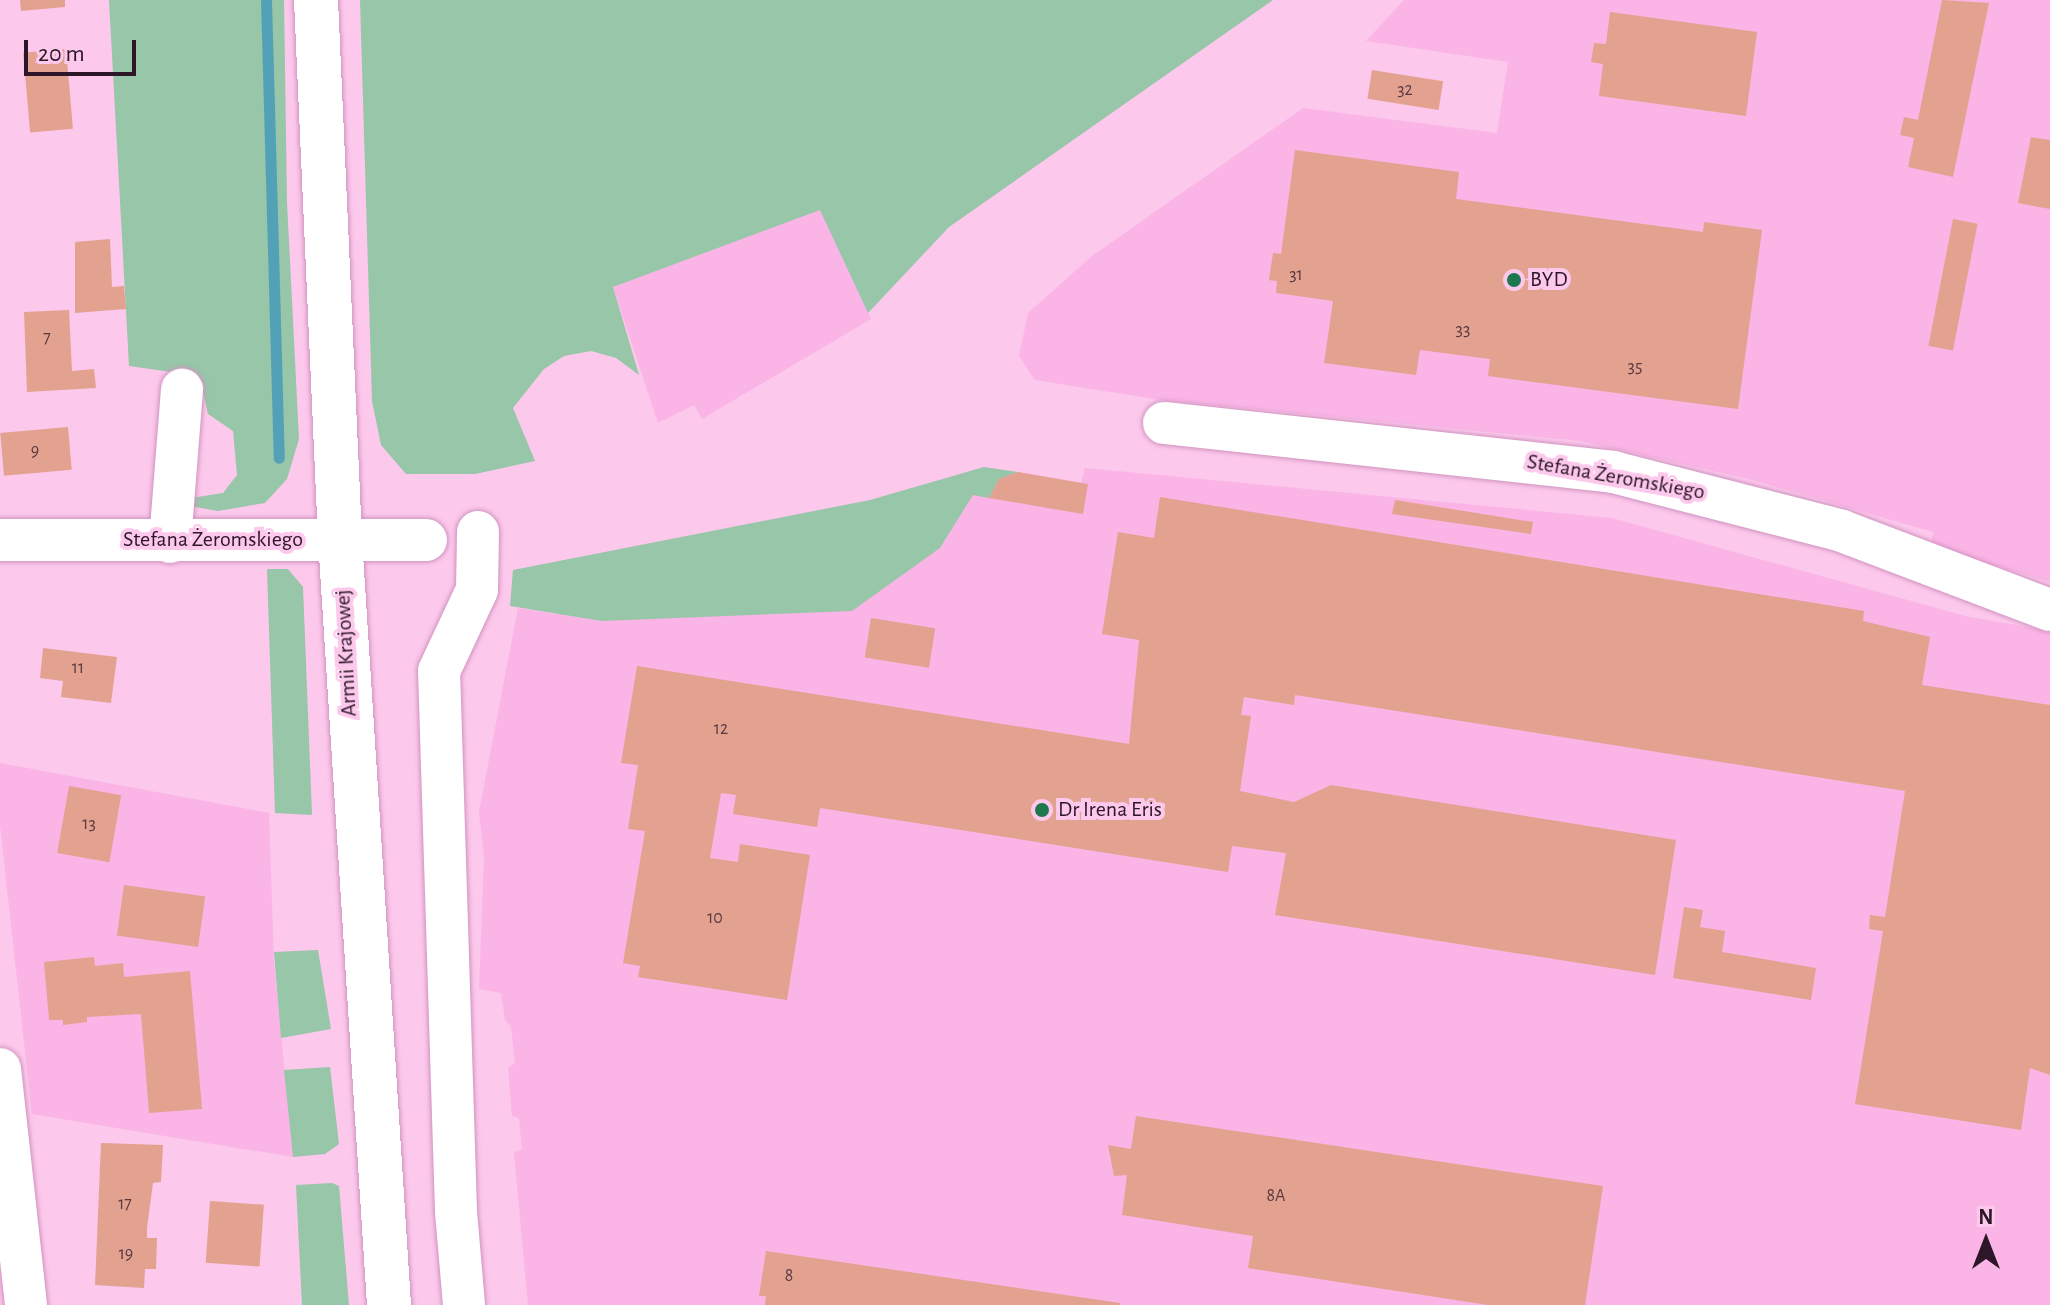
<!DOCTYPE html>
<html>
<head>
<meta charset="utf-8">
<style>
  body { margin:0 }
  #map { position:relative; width:2050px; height:1305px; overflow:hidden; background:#fcc8ec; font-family:"Alegreya Sans",sans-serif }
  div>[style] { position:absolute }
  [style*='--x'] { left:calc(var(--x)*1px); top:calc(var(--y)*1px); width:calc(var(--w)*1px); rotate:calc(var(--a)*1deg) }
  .built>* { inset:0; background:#fab4e6 }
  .green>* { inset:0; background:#97c6a9 }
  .stream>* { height:11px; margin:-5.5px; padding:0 5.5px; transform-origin:5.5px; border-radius:5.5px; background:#53a1b6 }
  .building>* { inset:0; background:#e3a28f; transform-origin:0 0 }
  .roads { filter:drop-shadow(0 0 2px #d093bf) drop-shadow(0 0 2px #d093bf) }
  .minor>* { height:42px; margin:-21px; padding:0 21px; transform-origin:21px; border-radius:21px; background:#fff }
  .major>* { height:44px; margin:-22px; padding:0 22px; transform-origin:22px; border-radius:22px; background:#fff }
  .dots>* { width:22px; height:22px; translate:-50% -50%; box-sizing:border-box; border:4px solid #fcc8ec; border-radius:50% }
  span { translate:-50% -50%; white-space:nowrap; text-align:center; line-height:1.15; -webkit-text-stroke:8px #fcc8ec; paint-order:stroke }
  .number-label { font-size:18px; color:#5a3941 }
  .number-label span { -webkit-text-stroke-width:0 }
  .poi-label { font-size:22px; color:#2d1627 }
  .left { translate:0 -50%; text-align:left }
  .street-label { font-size:22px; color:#2d1627 }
  .north { position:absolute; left:1946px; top:1201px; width:80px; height:80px; -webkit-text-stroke:6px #fcc8ec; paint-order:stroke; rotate:0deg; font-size:22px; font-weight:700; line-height:32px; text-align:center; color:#2d1627 }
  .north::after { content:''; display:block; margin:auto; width:28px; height:36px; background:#2d1627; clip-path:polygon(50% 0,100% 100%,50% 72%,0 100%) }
  .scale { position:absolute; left:24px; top:40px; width:112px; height:36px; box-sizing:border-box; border:4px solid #2d1627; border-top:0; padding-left:10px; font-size:24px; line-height:28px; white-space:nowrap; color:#2d1627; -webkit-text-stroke:6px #fcc8ec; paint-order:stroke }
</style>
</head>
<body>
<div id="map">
  <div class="built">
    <i style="clip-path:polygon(1404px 0,2050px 0,2050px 582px,1931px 546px,1933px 532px,1749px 479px,1580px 441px,1161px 400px,1035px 380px,1019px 356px,1028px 313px,1092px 256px,1303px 108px,1497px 133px,1508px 62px,1366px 41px)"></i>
    <i style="clip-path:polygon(821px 209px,871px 319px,702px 419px,694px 405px,658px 423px,613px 287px)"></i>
    <i style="clip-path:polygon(1085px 468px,1612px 518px,1965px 616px,2050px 631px,2050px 1305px,528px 1305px,514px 1152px,522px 1150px,521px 1139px,519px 1118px,512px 1116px,508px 1068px,515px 1063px,511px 1027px,505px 1020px,501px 993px,479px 989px,484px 857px,479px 812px,518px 608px,601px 621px,940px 548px,973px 495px,1006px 475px,1018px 472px,1081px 483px)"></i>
    <i style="clip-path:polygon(0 763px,269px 813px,274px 962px,293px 1157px,32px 1114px,0 825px)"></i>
  </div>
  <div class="green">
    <i style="clip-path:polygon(109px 0,284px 0,287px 202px,299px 439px,287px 479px,265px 503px,218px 511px,190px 506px,191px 498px,223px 493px,237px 475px,233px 431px,208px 414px,201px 383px,186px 374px,129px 366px)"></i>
    <i style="clip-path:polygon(360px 0,1273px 0,949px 227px,868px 313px,820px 210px,613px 287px,639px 375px,616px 358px,591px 351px,564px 356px,544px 369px,513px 408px,535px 461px,475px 474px,406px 474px,381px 445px,372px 401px)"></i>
    <i style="clip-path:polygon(984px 467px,1018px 472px,999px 479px,989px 498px,973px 495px,940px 548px,852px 611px,601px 621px,510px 606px,513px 570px,870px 500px)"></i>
    <i style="clip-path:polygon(267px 569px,288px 569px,303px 587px,312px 815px,275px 813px)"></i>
    <i style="clip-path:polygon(318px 950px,331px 1029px,281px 1038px,274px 952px)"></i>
    <i style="clip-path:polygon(330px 1067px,339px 1144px,325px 1154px,293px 1157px,284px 1070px)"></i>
    <i style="clip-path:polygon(332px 1183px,339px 1186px,349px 1305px,302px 1305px,296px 1185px)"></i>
  </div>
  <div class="stream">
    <i style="--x:266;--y:0;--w:458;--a:88.4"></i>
  </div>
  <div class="building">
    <i style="clip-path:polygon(20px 0,65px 0,65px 7px,21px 11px)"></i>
    <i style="clip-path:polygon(1942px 0,1989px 3px,1953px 177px,1908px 167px,1914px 138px,1900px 135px,1904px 117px,1918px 120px)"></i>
    <i style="clip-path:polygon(1610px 12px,1757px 32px,1746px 116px,1599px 96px,1603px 64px,1591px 62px,1594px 43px,1606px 44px)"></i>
    <i style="left:66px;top:49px;width:80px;height:43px;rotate:85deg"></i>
    <i style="left:1372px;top:70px;width:72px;height:29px;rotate:9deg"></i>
    <i style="clip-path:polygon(2031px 137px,2050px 140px,2050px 209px,2018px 203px)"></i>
    <i style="clip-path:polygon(1295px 150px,1459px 172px,1456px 199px,1703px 232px,1704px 222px,1762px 230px,1738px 409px,1488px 376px,1490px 359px,1420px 350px,1416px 375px,1324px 363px,1333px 301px,1276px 293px,1277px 281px,1269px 280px,1273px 253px,1281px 254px)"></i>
    <i style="left:1953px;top:219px;width:25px;height:129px;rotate:11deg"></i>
    <i style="clip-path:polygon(110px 239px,112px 287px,124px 286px,126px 309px,75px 313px,75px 242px)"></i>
    <i style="clip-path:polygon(69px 310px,72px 371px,94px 369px,96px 388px,27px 392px,24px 312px)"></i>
    <i style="left:68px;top:427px;width:43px;height:68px;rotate:85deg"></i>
    <i style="clip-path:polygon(1018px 472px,1088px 484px,1083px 514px,989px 498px,999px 479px)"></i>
    <i style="clip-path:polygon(1160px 497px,1864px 611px,1863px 621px,1930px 637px,1922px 685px,2050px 705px,2050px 1075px,2030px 1068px,2021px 1130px,1855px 1104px,1883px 931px,1869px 929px,1870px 915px,1885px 917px,1905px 791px,1295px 695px,1294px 705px,1244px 697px,1241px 715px,1251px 716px,1240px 791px,1294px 802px,1331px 785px,1676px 840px,1655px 975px,1275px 915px,1286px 853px,1232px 846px,1228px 872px,820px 808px,817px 827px,733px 814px,736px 795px,721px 793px,710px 858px,738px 862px,740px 844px,810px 855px,787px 1000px,638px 977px,640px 966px,623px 963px,645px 831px,628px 829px,638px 765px,621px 763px,637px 666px,1129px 744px,1139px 640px,1102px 634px,1118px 532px,1154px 538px)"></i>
    <i style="clip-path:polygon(1395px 500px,1533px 522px,1531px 534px,1392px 514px)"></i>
    <i style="left:871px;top:618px;width:65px;height:40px;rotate:9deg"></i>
    <i style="clip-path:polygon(43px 648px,117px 657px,111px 703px,61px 697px,63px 681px,40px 678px)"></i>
    <i style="left:69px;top:786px;width:53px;height:68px;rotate:10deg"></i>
    <i style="left:124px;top:885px;width:82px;height:51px;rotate:8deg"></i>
    <i style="clip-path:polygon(1684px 907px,1703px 910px,1700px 927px,1725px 931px,1722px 952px,1816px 968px,1811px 1000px,1673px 978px)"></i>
    <i style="clip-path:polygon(94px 957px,95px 966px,123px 963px,124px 977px,190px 971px,202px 1109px,149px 1113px,141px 1014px,87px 1017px,87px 1022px,63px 1025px,63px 1020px,49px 1020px,44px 962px)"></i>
    <i style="clip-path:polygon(1136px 1116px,1603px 1186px,1585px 1305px,1488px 1305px,1248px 1268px,1253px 1236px,1122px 1215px,1127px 1175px,1114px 1176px,1108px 1145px,1131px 1149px)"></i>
    <i style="clip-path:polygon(101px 1143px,163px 1145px,161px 1182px,153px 1183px,147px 1228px,147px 1238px,157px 1238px,156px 1269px,145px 1269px,144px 1288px,95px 1285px)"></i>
    <i style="left:210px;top:1201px;width:54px;height:62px;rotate:4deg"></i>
    <i style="clip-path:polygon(766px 1251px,1120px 1303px,1120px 1305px,765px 1305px,766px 1296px,759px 1296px)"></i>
  </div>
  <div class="roads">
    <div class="minor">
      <i style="--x:1164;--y:423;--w:452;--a:6.2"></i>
      <i style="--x:1613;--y:472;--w:236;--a:14.4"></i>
      <i style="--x:1842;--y:531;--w:222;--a:20.8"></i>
      <i style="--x:0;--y:540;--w:426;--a:0"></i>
      <i style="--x:170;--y:542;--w:153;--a:-85.5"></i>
      <i style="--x:0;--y:1069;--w:237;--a:83.7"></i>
      <i style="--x:464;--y:1305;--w:94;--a:-94.9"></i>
      <i style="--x:456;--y:1211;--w:540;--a:-91.8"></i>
      <i style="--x:439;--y:671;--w:89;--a:-64.9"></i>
      <i style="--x:477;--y:590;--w:58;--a:-89"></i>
    </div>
    <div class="major">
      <i style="--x:316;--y:0;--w:540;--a:87.45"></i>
      <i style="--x:340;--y:539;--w:768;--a:86.34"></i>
    </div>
  </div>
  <div class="dots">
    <i style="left:1514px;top:280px;background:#1e784d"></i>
    <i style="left:1042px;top:810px;background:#1e784d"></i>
  </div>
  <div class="number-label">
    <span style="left:1405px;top:90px">32</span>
    <span style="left:1296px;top:275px">31</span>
    <span style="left:1463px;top:330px">33</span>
    <span style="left:47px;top:338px">7</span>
    <span style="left:1635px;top:367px">35</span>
    <span style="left:35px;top:451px">9</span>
    <span style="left:78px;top:668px">11</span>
    <span style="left:721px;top:729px">12</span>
    <span style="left:89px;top:824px">13</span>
    <span style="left:715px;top:918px">10</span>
    <span style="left:1276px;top:1196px">8A</span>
    <span style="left:125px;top:1204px">17</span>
    <span style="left:126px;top:1254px">19</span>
    <span style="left:789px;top:1276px">8</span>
  </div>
  <div class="poi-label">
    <span class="left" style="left:1530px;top:280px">BYD</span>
    <span class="left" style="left:1058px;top:810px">Dr Irena Eris</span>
  </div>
  <div class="street-label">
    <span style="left:1616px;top:477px;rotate:10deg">Stefana Żeromskiego</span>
    <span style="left:213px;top:540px">Stefana Żeromskiego</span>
    <span style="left:346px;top:653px;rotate:-93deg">Armii Krajowej</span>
  </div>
  <div class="north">N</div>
  <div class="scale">20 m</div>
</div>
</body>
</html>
